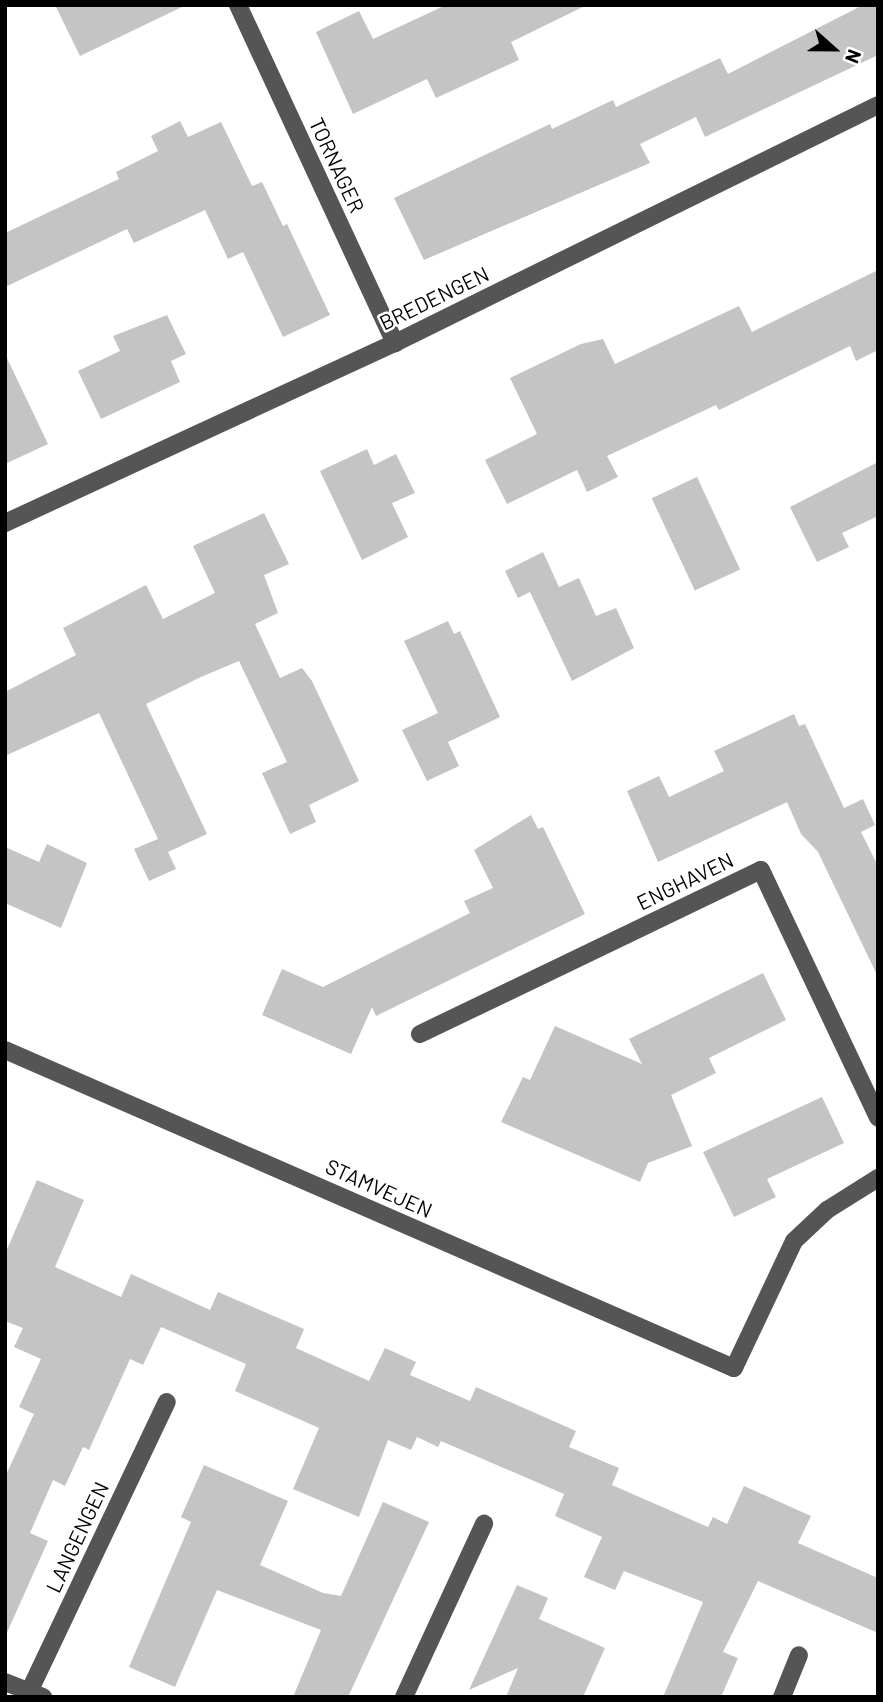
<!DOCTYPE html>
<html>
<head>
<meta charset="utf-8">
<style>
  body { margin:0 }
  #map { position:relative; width:883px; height:1702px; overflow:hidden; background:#fff; font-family:Barlow,sans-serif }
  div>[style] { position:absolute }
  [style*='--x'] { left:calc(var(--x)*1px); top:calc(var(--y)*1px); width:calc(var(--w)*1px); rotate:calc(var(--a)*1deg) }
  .building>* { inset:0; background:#c4c4c4; transform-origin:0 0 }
  .minor>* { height:18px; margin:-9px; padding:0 9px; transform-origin:9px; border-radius:9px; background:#555 }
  span { translate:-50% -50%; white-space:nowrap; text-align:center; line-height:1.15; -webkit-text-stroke:5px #fff; paint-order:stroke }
  .street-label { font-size:21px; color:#000 }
  .frame { position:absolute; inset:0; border:7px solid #000; pointer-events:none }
  .north { position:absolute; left:799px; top:14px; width:70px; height:70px; -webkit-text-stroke:5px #fff; paint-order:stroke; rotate:111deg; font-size:19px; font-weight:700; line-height:28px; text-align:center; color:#000 }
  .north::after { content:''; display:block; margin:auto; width:24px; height:32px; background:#000; clip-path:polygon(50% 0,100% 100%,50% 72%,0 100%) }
</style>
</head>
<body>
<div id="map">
  <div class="building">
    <i style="clip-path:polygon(55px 5px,186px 5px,80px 56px)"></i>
    <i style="clip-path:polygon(446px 5px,587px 5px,511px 42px,519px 60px,436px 98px,427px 79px,353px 114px,316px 32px,359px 11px,373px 39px)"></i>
    <i style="clip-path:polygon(863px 5px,878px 5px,878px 55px,705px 137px,696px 117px,640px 144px,650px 163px,424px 260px,394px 198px,550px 124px,552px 129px,613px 100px,616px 107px,720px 58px,728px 74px)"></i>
    <i style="clip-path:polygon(180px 121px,188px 137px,221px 122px,252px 186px,262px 182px,283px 226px,287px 224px,330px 315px,283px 337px,243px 252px,228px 259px,205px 210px,134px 243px,127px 229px,5px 287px,5px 233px,119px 179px,116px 172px,158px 151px,151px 136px)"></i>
    <i style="clip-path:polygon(878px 270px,878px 350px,856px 361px,850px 346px,719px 410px,716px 405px,607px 456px,618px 477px,587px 492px,577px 470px,507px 504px,485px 460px,537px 434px,510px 378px,581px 344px,603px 339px,615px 364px,739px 306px,752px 332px)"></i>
    <i style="clip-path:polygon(167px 315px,186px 354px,171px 361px,180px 382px,101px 419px,78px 371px,120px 351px,113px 336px)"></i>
    <i style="clip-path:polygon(5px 354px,48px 444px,5px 464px)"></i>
    <i style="clip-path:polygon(367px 449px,374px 465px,396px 454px,415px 493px,392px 503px,408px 537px,362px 560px,320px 471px)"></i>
    <i style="clip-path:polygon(878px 462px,878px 516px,842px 533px,849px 547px,817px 562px,790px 507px)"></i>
    <i style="left:697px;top:477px;width:102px;height:50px;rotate:65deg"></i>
    <i style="clip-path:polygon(264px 513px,289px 564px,264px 575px,278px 613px,255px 624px,280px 678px,302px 668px,312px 681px,359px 781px,309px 805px,316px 822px,290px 834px,262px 773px,287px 762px,239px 661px,201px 677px,146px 704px,207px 834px,168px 852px,176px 869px,149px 881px,134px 849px,158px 839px,99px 713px,5px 756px,5px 692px,76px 655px,63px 628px,146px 585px,163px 619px,215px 593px,193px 546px)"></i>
    <i style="clip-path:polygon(543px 552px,559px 587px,579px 578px,596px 616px,616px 608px,634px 648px,572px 681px,530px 592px,518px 598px,505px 571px)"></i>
    <i style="clip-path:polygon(448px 621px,454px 634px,460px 631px,500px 717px,448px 742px,459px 766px,427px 781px,402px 730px,438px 713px,404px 641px)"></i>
    <i style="clip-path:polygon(794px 714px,799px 726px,805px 724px,844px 808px,863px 799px,875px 825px,861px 832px,878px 866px,878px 977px,818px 852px,801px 834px,787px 802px,658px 862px,627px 791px,659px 776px,669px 797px,724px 771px,714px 751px)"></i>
    <i style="clip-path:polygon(531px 815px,538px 829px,543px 827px,585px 914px,376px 1016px,372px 1007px,351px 1054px,262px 1015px,282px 969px,323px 987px,470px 913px,464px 901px,493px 888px,474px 850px)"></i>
    <i style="clip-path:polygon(47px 844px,87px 863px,61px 928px,5px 903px,5px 847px,39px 862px)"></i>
    <i style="clip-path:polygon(763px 973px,786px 1020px,709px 1058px,716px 1073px,671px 1095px,692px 1146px,648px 1163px,640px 1182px,501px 1122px,523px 1077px,530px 1080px,555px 1026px,642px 1064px,629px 1039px)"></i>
    <i style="clip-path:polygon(822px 1097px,844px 1143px,767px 1179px,776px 1197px,734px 1217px,703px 1152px)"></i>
    <i style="clip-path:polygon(37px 1180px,84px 1200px,55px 1267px,121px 1297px,131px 1274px,210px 1310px,218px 1292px,304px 1329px,296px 1348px,369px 1381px,385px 1348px,416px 1362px,410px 1375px,470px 1401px,476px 1387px,576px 1431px,569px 1447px,619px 1468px,612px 1485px,708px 1527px,713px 1517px,727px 1524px,744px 1486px,811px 1516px,798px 1543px,878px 1578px,878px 1633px,758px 1581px,723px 1652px,738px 1658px,721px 1697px,663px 1697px,703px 1602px,624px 1571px,615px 1590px,584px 1577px,602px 1537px,555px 1516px,564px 1494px,441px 1441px,438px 1447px,417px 1437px,411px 1450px,388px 1440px,359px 1517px,293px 1489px,319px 1428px,235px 1391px,246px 1364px,161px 1327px,143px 1365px,130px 1359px,89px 1450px,83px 1447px,65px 1486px,53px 1480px,30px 1533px,48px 1541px,5px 1637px,5px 1477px,34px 1414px,19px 1407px,41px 1359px,14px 1347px,23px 1328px,5px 1321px,5px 1254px)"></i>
    <i style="clip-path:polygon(204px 1465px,288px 1501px,260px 1565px,323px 1593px,341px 1596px,383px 1502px,429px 1522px,348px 1697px,293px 1697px,321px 1630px,217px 1590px,175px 1687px,129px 1667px,191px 1522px,181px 1517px)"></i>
    <i style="clip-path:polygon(517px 1585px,548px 1598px,539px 1619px,605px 1648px,583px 1697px,506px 1697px,518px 1668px,469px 1690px)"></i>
  </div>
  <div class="minor">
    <i style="--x:238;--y:5;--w:373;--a:65.1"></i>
    <i style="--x:5;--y:523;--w:430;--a:-24.8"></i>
    <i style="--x:395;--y:343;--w:538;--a:-26.23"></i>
    <i style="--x:420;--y:1034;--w:378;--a:-25.7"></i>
    <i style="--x:761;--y:870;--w:274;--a:64.7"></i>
    <i style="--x:5;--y:1050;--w:795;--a:23.57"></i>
    <i style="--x:734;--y:1368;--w:140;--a:-64.7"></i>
    <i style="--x:794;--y:1241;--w:45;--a:-43.2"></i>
    <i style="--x:827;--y:1210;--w:60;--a:-32.1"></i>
    <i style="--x:5;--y:1682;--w:41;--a:21.5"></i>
    <i style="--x:29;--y:1692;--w:321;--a:-64.6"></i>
    <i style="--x:404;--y:1697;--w:191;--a:-65.2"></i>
    <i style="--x:782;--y:1697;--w:45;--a:-68"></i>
  </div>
  <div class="street-label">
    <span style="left:337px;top:165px;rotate:65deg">TORNAGER</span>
    <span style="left:434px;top:298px;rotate:-26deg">BREDENGEN</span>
    <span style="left:685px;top:881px;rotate:-26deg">ENGHAVEN</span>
    <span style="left:379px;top:1188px;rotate:24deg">STAMVEJEN</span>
    <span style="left:77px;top:1537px;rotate:-65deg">LANGENGEN</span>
  </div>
  <div class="frame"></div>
  <div class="north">N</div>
</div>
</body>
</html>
